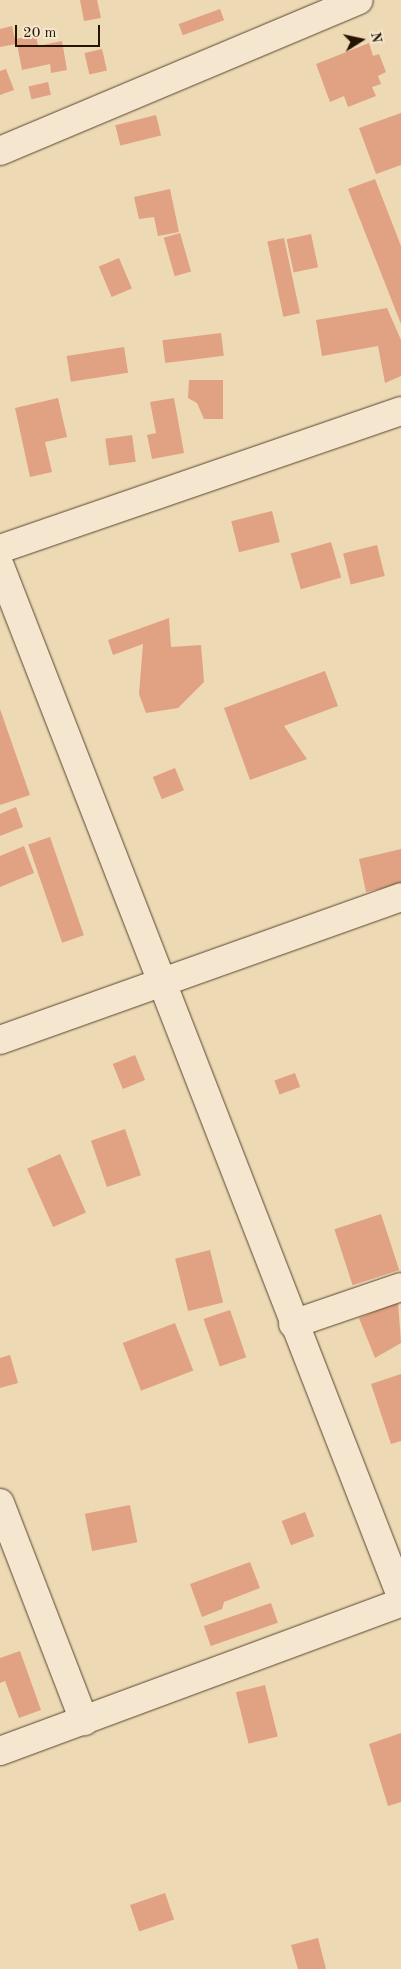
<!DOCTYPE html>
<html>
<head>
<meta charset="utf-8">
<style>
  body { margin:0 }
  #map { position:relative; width:401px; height:1969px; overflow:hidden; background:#eed9b5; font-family:"Old Standard TT",serif }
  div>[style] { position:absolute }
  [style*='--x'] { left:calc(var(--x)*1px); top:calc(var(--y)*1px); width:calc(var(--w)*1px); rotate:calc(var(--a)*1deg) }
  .building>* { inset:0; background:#e1a183; transform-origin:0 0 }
  .roads { filter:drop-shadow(0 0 1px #59452d) drop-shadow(0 0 1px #59452d) }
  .minor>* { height:28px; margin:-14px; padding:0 14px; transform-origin:14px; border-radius:14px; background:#f4e6cf }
  .secondary>* { height:28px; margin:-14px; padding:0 14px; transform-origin:14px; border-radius:14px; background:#f4e6cf }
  span { translate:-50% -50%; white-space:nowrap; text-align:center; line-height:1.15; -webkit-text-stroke:5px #f4e6cf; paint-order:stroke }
  .north { position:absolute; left:336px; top:15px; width:50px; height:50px; -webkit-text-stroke:4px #f4e6cf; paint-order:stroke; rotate:80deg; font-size:14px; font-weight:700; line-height:20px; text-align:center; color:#271400 }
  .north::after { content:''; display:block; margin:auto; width:18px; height:22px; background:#271400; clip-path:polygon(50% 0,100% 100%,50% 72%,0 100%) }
  .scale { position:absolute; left:15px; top:25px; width:85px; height:22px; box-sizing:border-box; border:2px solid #271400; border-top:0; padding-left:6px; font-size:15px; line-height:18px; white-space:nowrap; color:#271400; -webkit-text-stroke:4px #f4e6cf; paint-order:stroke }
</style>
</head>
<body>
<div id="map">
  <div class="building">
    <i style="clip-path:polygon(80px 0,97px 0,101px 18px,84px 21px)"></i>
    <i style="left:220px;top:9px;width:12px;height:44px;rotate:70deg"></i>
    <i style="clip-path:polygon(12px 26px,16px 44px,0 47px,0 29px)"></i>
    <i style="clip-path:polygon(36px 35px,38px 46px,62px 41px,67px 70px,51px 73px,50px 64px,22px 70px,16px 39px)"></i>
    <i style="clip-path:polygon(369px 43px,373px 56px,379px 54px,386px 72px,378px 76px,381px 84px,372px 87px,376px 96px,348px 107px,344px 96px,330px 102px,316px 64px)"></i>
    <i style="left:102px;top:49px;width:22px;height:18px;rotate:77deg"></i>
    <i style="clip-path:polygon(6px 69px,14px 90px,0 95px,0 71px)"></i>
    <i style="left:48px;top:82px;width:13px;height:20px;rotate:77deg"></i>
    <i style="clip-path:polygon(401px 113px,401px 165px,376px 174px,359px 128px)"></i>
    <i style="left:156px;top:115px;width:21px;height:42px;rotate:76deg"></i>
    <i style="clip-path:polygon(375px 179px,401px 246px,401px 324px,348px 189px)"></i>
    <i style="clip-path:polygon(170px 189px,179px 232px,158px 236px,154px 217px,139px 219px,134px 197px)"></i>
    <i style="left:180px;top:233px;width:40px;height:17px;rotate:74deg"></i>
    <i style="left:311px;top:234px;width:34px;height:25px;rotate:78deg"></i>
    <i style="left:284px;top:238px;width:77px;height:17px;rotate:78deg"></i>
    <i style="left:119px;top:258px;width:33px;height:22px;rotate:67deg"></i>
    <i style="clip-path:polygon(387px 308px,401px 340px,401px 376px,385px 383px,378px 346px,322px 356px,316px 320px)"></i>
    <i style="left:221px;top:333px;width:23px;height:59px;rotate:83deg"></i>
    <i style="left:124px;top:347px;width:26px;height:58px;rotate:81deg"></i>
    <i style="clip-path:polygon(189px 380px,223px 380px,223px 419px,204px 419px,197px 403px,188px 398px)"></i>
    <i style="clip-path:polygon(58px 398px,67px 437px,45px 442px,52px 472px,30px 477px,15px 408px)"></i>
    <i style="clip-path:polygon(174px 398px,184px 453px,152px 459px,147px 435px,156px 433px,150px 402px)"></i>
    <i style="left:132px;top:435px;width:27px;height:27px;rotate:82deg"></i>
    <i style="left:272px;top:511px;width:32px;height:42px;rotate:76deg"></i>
    <i style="left:331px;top:542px;width:37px;height:42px;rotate:74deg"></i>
    <i style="left:377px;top:545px;width:32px;height:35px;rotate:76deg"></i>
    <i style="clip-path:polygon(169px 618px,171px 647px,201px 645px,204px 682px,178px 708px,146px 713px,139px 694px,143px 644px,113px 655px,108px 640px)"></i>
    <i style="clip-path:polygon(325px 671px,338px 706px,284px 726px,307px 759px,250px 780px,224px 708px)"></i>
    <i style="clip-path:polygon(0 709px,30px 795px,0 805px)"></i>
    <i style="left:175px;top:768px;width:24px;height:24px;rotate:68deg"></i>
    <i style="clip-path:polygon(16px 807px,23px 827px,0 836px,0 814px)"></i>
    <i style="left:50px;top:837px;width:104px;height:23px;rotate:71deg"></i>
    <i style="clip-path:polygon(24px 846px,34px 873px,0 887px,0 856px)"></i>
    <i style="clip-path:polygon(401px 849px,401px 884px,366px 892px,359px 859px)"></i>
    <i style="left:135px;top:1055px;width:27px;height:24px;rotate:68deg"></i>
    <i style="left:295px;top:1073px;width:15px;height:22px;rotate:70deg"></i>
    <i style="left:125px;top:1129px;width:49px;height:36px;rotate:71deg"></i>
    <i style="left:60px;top:1154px;width:64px;height:36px;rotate:66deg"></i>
    <i style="left:381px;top:1214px;width:59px;height:49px;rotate:72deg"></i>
    <i style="left:210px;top:1250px;width:54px;height:36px;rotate:76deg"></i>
    <i style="clip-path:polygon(398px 1302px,401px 1343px,375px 1358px,359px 1318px)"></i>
    <i style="left:230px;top:1310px;width:50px;height:28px;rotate:71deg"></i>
    <i style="left:175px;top:1323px;width:51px;height:56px;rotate:69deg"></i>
    <i style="clip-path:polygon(10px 1355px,18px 1383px,0 1388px,0 1358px)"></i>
    <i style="clip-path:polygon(401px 1374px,401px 1441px,391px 1444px,371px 1384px)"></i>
    <i style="left:130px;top:1505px;width:38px;height:46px;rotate:79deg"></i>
    <i style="left:305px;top:1512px;width:26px;height:25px;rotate:69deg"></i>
    <i style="clip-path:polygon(250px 1562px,260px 1588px,224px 1602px,222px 1609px,202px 1617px,190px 1584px)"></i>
    <i style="left:271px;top:1603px;width:21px;height:71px;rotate:71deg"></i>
    <i style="clip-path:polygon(20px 1651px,41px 1710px,19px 1718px,5px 1681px,0 1683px,0 1658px)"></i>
    <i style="left:265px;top:1685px;width:53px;height:30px;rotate:76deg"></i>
    <i style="clip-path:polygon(401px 1733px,401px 1802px,388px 1806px,369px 1744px)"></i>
    <i style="left:165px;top:1893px;width:28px;height:37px;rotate:71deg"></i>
    <i style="clip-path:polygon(318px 1938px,326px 1969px,298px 1969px,291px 1945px)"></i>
  </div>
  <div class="roads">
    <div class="minor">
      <i style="--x:0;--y:151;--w:389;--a:-22.8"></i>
      <i style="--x:0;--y:549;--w:424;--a:-19"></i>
      <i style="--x:0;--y:1040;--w:426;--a:-19.6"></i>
      <i style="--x:293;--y:1324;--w:114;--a:-18.9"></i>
      <i style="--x:0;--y:1503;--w:234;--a:68.9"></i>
      <i style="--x:0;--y:1751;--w:427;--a:-20.3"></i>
    </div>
    <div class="secondary">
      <i style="--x:0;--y:566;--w:1105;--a:68.73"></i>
    </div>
  </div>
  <div class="north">N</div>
  <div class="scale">20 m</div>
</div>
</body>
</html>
